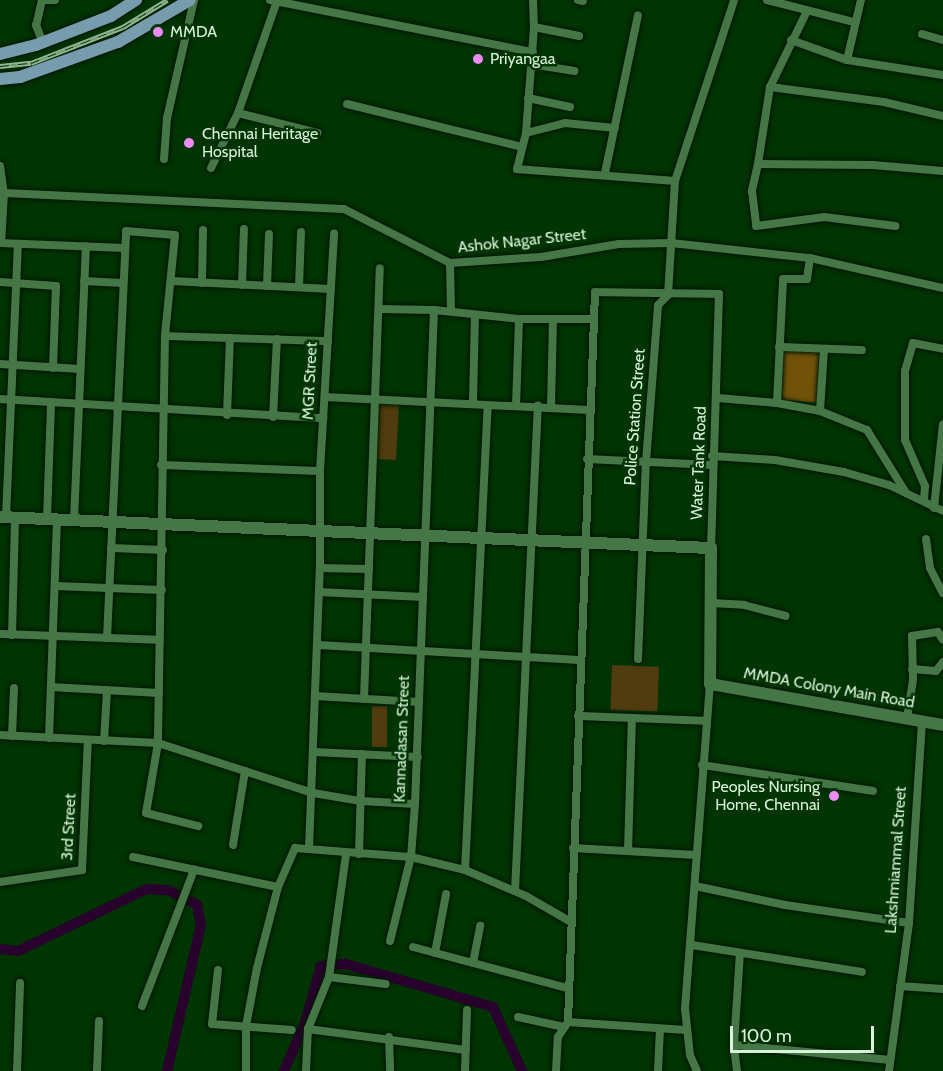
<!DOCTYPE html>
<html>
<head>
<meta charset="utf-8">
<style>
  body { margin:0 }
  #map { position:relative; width:943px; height:1071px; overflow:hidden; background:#003403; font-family:Cabin,sans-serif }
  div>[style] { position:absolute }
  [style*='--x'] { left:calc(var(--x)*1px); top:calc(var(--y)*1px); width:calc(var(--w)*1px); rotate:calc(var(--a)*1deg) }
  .green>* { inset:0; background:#503c0e; transform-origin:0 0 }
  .forest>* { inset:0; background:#705309; transform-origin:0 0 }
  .canal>* { height:10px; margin:-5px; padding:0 5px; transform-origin:5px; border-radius:5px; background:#28012c }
  .roads { filter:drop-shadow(0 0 2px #011702) drop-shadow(0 0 2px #011702) }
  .street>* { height:8px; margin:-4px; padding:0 4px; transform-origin:4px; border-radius:4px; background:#457645 }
  .secondary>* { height:12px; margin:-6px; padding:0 6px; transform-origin:6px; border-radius:6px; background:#457645 }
  .primary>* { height:12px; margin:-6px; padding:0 6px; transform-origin:6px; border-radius:6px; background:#769cad }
  .rail>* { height:5px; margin-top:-2.5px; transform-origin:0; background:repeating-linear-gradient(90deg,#003403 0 9px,#91b491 0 18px); box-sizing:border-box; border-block:2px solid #91b491 }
  .dots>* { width:16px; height:16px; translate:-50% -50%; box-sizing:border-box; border:3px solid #003403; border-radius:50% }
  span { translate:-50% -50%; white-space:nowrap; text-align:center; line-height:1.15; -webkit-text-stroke:5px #003403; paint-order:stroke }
  .poi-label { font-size:16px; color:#d8f3d7 }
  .left { translate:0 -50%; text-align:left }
  .right { translate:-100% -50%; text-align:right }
  .street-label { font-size:16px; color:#d8f3d7 }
  .scale { position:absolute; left:730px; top:1026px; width:144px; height:27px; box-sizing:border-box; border:3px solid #d8f3d7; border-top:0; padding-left:8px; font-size:18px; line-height:21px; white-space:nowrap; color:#d8f3d7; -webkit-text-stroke:4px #003403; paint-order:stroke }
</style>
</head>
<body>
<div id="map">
  <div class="green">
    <i style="left:379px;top:402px;width:20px;height:57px;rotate:3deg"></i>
    <i style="left:612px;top:665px;width:47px;height:45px;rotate:2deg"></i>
    <i style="left:372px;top:706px;width:15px;height:41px"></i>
  </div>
  <div class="forest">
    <i style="left:781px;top:347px;width:42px;height:53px;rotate:4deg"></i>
  </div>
  <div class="canal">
    <i style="--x:0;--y:949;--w:18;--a:6"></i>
    <i style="--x:18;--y:951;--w:142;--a:-25.8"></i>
    <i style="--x:146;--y:889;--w:22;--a:3"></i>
    <i style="--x:168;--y:890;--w:33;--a:27"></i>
    <i style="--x:197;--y:905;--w:20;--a:79"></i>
    <i style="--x:201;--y:925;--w:150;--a:103.1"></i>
    <i style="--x:284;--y:1071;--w:52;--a:-66.4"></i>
    <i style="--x:305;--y:1023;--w:59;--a:-74.3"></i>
    <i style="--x:321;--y:966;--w:25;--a:-5"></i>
    <i style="--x:346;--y:964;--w:153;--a:16.3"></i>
    <i style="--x:493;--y:1007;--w:70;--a:65.6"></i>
  </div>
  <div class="roads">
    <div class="street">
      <i style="--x:42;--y:0;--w:26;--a:103"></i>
      <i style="--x:36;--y:25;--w:19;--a:69"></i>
      <i style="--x:45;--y:0;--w:10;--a:0"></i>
      <i style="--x:270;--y:0;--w:268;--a:11.2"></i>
      <i style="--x:533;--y:0;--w:27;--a:88"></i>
      <i style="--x:534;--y:27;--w:106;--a:94.3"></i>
      <i style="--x:526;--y:133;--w:37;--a:104"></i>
      <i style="--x:517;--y:169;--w:158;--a:4.3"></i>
      <i style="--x:578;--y:0;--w:5;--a:11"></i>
      <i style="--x:767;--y:0;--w:90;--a:14.2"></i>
      <i style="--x:807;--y:11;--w:85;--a:116"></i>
      <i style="--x:770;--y:87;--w:78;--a:98.9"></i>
      <i style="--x:758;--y:164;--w:115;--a:0.5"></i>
      <i style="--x:873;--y:165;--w:70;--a:4.9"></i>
      <i style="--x:534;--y:27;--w:46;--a:11.3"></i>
      <i style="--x:922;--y:34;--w:22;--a:16"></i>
      <i style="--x:791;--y:40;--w:59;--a:19.7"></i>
      <i style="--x:847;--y:60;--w:97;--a:8.9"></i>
      <i style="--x:847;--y:60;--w:62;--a:-76.9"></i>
      <i style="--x:531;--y:64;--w:44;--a:9.2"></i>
      <i style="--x:770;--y:87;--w:115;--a:7.5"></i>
      <i style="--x:884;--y:102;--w:61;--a:13.3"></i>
      <i style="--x:528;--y:98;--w:43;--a:12.1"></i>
      <i style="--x:347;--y:104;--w:180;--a:13.8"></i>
      <i style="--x:238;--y:113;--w:82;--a:14"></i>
      <i style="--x:526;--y:133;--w:40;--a:-14.4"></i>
      <i style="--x:565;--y:123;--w:50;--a:5.7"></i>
      <i style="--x:164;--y:159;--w:41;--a:-85.8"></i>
      <i style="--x:167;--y:118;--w:121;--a:-77.1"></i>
      <i style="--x:758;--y:164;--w:28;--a:103"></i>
      <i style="--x:752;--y:191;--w:35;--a:83"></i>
      <i style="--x:756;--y:226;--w:69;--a:-7.5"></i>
      <i style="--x:824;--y:217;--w:72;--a:7.2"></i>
      <i style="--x:0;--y:166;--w:27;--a:82"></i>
      <i style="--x:4;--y:193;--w:50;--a:93.4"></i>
      <i style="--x:211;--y:168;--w:61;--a:-63.9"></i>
      <i style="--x:238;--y:113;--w:115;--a:-70.8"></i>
      <i style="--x:605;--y:173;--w:161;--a:-78.2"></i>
      <i style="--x:4;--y:193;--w:340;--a:2.7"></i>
      <i style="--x:344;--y:209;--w:119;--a:27"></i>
      <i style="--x:450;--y:263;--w:91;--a:-3.8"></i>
      <i style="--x:541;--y:257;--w:79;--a:-9.5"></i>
      <i style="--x:619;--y:244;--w:52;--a:-1.1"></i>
      <i style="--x:671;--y:243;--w:140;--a:6.2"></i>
      <i style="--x:810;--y:258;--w:136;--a:12.7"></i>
      <i style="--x:0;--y:243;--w:124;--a:2.3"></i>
      <i style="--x:450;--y:263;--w:48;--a:88.8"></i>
      <i style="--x:84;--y:281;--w:38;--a:3"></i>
      <i style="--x:172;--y:281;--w:159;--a:2.9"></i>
      <i style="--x:0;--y:282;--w:56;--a:4.1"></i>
      <i style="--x:56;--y:286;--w:82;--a:92.1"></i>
      <i style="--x:202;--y:283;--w:53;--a:-88.9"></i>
      <i style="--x:242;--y:285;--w:56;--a:-88"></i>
      <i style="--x:267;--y:286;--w:52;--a:-87.8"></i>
      <i style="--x:299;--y:287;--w:55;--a:-87.9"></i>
      <i style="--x:668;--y:295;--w:114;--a:-86.5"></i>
      <i style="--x:675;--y:181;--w:190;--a:-71.9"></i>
      <i style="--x:379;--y:309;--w:55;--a:1"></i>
      <i style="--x:165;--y:336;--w:163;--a:1.8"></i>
      <i style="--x:779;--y:347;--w:83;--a:2.1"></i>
      <i style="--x:0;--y:364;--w:80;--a:3.6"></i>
      <i style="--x:325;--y:397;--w:264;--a:2.8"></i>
      <i style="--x:718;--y:398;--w:59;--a:4.8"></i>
      <i style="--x:777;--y:403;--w:44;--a:10.5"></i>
      <i style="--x:820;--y:411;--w:51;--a:22"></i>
      <i style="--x:867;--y:430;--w:74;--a:58.2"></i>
      <i style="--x:0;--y:399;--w:324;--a:3.4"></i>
      <i style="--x:473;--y:402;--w:87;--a:-88.7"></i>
      <i style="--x:777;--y:403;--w:124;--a:-87.2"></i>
      <i style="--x:783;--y:279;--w:24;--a:0"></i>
      <i style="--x:807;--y:279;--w:21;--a:-82"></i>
      <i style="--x:516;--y:406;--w:87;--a:-88"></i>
      <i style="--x:551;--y:407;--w:88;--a:-88.7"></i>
      <i style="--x:820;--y:411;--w:62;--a:-86.3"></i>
      <i style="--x:227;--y:415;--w:77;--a:-87.8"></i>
      <i style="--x:273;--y:417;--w:78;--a:-87.1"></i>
      <i style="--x:712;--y:456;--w:63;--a:3.6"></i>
      <i style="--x:775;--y:460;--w:70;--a:9.9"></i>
      <i style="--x:844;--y:472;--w:47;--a:16.1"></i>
      <i style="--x:889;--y:485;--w:60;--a:25.7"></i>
      <i style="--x:587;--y:459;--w:125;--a:2.7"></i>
      <i style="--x:161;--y:465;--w:159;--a:2.2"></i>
      <i style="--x:924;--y:500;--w:14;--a:-86"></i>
      <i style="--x:925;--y:486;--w:50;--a:-113.5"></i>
      <i style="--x:905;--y:440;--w:69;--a:-90"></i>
      <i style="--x:905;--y:371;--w:29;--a:-74"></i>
      <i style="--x:913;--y:343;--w:31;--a:11"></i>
      <i style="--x:934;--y:508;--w:84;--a:-83.9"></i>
      <i style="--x:6;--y:517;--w:273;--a:-87.5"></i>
      <i style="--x:47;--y:519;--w:117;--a:-88"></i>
      <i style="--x:74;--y:520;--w:274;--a:-87.5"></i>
      <i style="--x:926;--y:539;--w:29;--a:82"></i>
      <i style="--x:930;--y:568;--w:28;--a:63"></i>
      <i style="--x:111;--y:548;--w:52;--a:2.2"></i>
      <i style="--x:320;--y:568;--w:49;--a:1.2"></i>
      <i style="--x:55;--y:586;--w:107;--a:2.1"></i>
      <i style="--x:319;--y:592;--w:104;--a:2.8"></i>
      <i style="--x:711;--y:603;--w:33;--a:3"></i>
      <i style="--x:744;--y:605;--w:43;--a:14.7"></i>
      <i style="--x:0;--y:634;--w:160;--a:2.1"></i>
      <i style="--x:12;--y:635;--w:117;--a:-88.5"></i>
      <i style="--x:107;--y:638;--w:407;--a:-87.3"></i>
      <i style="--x:126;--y:231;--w:49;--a:4.7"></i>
      <i style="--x:175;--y:235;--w:101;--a:95.7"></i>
      <i style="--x:165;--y:336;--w:407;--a:91"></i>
      <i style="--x:158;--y:743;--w:71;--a:99.7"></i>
      <i style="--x:146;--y:813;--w:54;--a:14"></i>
      <i style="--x:318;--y:645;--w:262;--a:3.3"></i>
      <i style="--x:638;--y:659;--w:197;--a:-87.7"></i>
      <i style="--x:646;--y:462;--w:157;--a:-85.6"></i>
      <i style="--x:658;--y:305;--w:14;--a:-45"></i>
      <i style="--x:912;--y:669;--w:24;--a:5"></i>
      <i style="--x:936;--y:671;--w:11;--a:-52"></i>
      <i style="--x:51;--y:687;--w:108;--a:3.2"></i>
      <i style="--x:315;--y:696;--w:104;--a:3.3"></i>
      <i style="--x:364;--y:699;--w:431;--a:-87.9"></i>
      <i style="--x:578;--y:716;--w:128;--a:2.2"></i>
      <i style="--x:907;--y:718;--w:39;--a:-81"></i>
      <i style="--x:913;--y:679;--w:43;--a:-91.3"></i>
      <i style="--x:912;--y:636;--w:26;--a:-9"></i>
      <i style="--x:938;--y:632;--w:9;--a:58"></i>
      <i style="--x:0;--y:735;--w:158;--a:2.9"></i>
      <i style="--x:158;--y:743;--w:163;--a:17.9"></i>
      <i style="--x:313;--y:793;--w:49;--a:9.5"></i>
      <i style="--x:361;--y:801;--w:54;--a:3.2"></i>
      <i style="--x:12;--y:736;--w:48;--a:-87.6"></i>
      <i style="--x:49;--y:738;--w:218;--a:-87.9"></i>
      <i style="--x:104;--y:741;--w:51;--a:-86.6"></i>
      <i style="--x:314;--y:752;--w:104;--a:2.8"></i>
      <i style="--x:702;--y:765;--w:173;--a:8.6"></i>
      <i style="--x:233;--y:845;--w:75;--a:-80.8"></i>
      <i style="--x:573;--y:848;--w:123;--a:3.3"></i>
      <i style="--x:309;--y:849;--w:281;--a:-87.8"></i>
      <i style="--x:320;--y:568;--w:97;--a:-90"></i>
      <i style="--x:320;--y:471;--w:238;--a:-86.6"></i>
      <i style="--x:628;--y:851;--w:133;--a:-88.3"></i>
      <i style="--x:359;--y:854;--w:100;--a:-88.3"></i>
      <i style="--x:133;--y:857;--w:148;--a:11.7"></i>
      <i style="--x:465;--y:870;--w:465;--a:-87.2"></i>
      <i style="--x:0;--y:882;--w:83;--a:-8.3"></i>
      <i style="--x:82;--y:870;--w:130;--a:-87.4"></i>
      <i style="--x:695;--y:886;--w:92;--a:11.9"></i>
      <i style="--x:785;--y:905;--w:125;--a:8.3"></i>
      <i style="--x:515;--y:891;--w:486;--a:-87.3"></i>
      <i style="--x:390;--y:941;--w:87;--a:-76"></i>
      <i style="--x:411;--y:857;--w:53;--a:-85.7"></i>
      <i style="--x:415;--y:804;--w:494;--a:-87.8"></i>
      <i style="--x:434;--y:310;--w:85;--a:6"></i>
      <i style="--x:519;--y:319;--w:73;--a:0"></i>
      <i style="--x:692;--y:945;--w:172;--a:9"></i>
      <i style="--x:413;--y:947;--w:159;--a:14.9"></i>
      <i style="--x:435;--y:953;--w:60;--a:-79.4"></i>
      <i style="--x:473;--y:963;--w:38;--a:-79"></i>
      <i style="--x:218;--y:970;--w:54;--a:96.3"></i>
      <i style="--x:212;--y:1024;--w:80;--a:4.3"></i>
      <i style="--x:329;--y:977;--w:57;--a:7"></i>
      <i style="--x:900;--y:986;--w:43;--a:4"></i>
      <i style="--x:142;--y:1006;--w:146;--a:-69.1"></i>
      <i style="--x:518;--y:1017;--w:47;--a:12.3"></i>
      <i style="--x:568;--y:1022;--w:118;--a:3.9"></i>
      <i style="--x:308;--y:1029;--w:159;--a:7.6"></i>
      <i style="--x:389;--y:1037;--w:34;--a:88"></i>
      <i style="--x:734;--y:1045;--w:157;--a:5.5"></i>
      <i style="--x:17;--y:1071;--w:88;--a:-88"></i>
      <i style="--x:97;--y:1071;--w:50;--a:-87.7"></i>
      <i style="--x:246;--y:1071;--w:45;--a:-90"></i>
      <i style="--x:246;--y:1026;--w:59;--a:-79.3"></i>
      <i style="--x:257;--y:968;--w:84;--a:-75.5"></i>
      <i style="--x:278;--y:887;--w:43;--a:-66.4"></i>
      <i style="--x:295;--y:848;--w:116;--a:4.4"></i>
      <i style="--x:411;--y:857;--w:56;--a:13.5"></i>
      <i style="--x:465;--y:870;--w:66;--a:23.1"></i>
      <i style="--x:526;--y:896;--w:52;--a:30"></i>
      <i style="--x:306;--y:1071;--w:42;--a:-87.3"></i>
      <i style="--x:308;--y:1029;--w:56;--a:-68"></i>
      <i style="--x:329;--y:977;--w:124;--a:-82.1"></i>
      <i style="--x:465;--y:1071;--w:61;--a:-88.1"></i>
      <i style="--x:556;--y:1071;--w:34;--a:-87"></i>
      <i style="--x:558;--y:1037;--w:18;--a:-56"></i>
      <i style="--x:568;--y:1022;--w:730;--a:-87.88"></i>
      <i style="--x:595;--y:292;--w:124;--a:0.9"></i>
      <i style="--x:719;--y:294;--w:254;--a:91.8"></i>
      <i style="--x:658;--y:1071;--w:42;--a:-87.3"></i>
      <i style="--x:697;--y:1071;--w:17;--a:-114"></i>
      <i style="--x:690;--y:1055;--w:47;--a:-96.1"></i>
      <i style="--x:685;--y:1008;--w:325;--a:-85.6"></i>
      <i style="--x:737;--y:1071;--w:26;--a:-97"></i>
      <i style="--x:734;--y:1045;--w:92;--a:-86.3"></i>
      <i style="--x:889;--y:1071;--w:149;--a:-82.3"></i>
      <i style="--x:909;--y:923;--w:202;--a:-86.3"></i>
    </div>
    <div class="secondary">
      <i style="--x:0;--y:517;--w:712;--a:2.5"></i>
      <i style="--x:711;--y:548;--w:136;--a:90.4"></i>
      <i style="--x:710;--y:684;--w:237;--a:10"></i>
    </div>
    <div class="primary">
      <i style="--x:0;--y:54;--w:37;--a:-14"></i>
      <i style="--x:36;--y:45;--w:80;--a:-21.1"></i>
      <i style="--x:111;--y:16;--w:30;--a:-33"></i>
      <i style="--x:0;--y:79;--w:20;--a:-6"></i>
      <i style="--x:20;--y:77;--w:104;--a:-19.7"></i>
      <i style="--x:118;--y:42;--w:83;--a:-30.3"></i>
    </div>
  </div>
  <div class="rail">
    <i style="--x:0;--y:66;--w:31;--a:-6"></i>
    <i style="--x:31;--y:63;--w:99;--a:-21.4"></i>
    <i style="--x:123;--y:27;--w:52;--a:-31.5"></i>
  </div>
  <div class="dots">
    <i style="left:158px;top:32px;background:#ee8bf7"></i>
    <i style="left:478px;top:59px;background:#ee8bf7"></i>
    <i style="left:189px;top:143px;background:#ee8bf7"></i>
    <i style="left:834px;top:796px;background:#ee8bf7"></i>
  </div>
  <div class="poi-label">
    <span class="left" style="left:170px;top:32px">MMDA</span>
    <span class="left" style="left:490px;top:59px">Priyangaa</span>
    <span class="left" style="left:202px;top:143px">Chennai Heritage<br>Hospital</span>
    <span class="right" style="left:820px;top:796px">Peoples Nursing<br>Home, Chennai</span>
  </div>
  <div class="street-label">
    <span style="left:522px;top:241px;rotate:-6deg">Ashok Nagar Street</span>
    <span style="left:310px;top:381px;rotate:-87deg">MGR Street</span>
    <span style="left:635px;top:417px;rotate:-86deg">Police Station Street</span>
    <span style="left:699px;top:463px;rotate:-88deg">Water Tank Road</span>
    <span style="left:829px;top:688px;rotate:10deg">MMDA Colony Main Road</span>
    <span style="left:402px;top:739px;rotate:-88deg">Kannadasan Street</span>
    <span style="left:69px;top:827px;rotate:-87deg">3rd Street</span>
    <span style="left:896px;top:860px;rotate:-86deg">Lakshmiammal Street</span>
  </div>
  <div class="scale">100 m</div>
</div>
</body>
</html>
